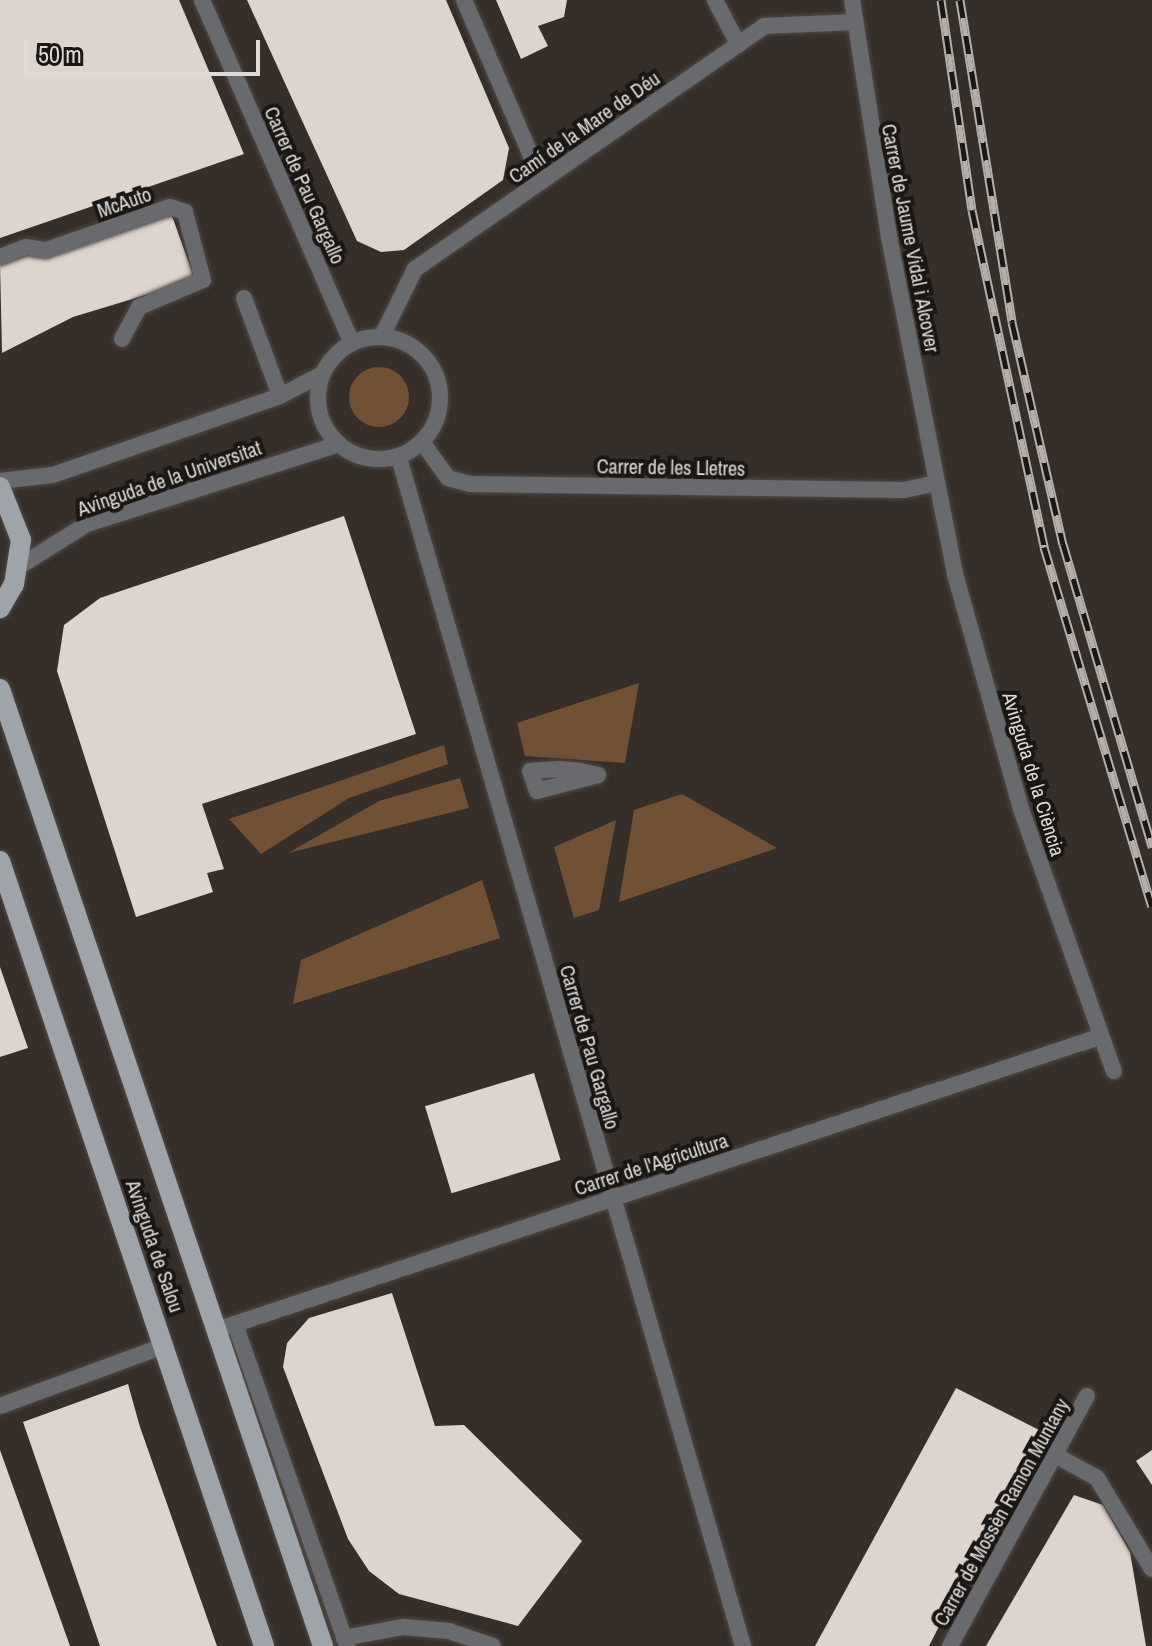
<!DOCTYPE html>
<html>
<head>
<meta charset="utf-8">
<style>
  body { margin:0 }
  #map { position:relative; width:1152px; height:1646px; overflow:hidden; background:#352e29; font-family:"Archivo Narrow",sans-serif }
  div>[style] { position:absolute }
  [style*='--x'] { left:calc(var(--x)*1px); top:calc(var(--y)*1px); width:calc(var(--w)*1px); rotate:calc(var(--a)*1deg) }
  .green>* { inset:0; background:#715136 }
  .round { border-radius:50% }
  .building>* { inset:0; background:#ddd4ce; transform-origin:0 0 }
  .roads { filter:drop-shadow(0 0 2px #504a45) drop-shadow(0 0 2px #504a45) }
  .lane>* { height:16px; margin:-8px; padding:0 8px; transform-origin:8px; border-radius:8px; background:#686a6d }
  .street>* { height:16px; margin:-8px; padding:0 8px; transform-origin:8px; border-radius:8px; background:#686a6d }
  .street>.ring { margin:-8px; padding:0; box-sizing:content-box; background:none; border:16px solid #686a6d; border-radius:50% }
  .primary>* { height:20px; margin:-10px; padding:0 10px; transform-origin:10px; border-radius:10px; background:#9fa4aa }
  .rail>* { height:9px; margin-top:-4.5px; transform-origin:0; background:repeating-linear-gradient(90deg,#1a1715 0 18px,#b4afab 0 36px); box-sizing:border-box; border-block:2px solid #b4afab }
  span { translate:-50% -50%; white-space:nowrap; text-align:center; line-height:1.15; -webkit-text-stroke:8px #1a1715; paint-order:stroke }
  .street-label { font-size:20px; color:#dedad7 }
  .scale { position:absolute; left:24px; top:40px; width:236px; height:36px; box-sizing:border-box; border:4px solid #dedad7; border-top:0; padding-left:10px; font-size:24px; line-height:28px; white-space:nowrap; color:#dedad7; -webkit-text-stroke:6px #1a1715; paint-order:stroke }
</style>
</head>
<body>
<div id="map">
  <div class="green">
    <i class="round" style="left:349px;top:367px;width:60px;height:60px"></i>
    <i style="clip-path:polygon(639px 683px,625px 763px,525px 756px,517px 723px)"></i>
    <i style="clip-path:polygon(444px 745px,448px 764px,349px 798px,261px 854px,229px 819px)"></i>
    <i style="clip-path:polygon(460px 778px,469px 808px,288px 853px,379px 801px)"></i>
    <i style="clip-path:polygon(682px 794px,777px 848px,619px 902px,634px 810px)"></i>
    <i style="clip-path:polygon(616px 820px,599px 910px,574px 918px,554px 847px)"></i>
    <i style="clip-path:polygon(482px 880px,500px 938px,293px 1004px,301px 960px)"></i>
  </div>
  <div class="building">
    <i style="clip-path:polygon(0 0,179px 0,244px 154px,0 238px)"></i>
    <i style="clip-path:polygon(247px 0,446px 0,509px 148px,503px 180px,404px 250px,381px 252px,357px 241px)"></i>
    <i style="clip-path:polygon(496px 0,567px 0,564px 17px,538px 26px,548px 46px,521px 59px)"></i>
    <i style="clip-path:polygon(171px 213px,195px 280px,73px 317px,2px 353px,0 264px)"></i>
    <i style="clip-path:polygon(344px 516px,416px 734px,202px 804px,224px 869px,207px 873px,213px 892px,136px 917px,57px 671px,64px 625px,100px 598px)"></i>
    <i style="clip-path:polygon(0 967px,28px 1048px,0 1057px)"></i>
    <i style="left:534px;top:1073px;width:91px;height:114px;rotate:73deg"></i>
    <i style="clip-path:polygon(392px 1293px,435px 1426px,464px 1425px,582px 1541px,518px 1626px,399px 1594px,369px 1571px,348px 1539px,283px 1367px,287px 1343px,309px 1318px)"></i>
    <i style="clip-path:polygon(128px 1384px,140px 1427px,217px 1646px,100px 1646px,23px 1422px)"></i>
    <i style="clip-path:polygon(956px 1388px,1039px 1430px,929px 1646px,815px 1646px)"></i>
    <i style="clip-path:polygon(0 1450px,70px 1646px,0 1646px)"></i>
    <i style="clip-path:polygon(1152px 1450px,1152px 1485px,1136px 1461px)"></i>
    <i style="clip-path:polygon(1074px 1495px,1103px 1505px,1130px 1552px,1146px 1646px,986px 1646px)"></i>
  </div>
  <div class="roads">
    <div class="lane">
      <i style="--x:0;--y:257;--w:28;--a:-21"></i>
      <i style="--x:26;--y:247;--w:20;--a:9"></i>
      <i style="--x:46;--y:250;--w:131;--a:-19.1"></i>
      <i style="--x:170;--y:207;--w:16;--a:18"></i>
      <i style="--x:185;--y:212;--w:70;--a:75.2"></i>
      <i style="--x:203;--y:280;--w:69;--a:157.1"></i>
      <i style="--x:139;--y:307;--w:36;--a:118"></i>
      <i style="--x:244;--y:298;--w:104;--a:69.8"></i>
    </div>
    <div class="street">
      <i style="--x:202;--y:0;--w:374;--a:66.4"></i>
      <i style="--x:464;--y:0;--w:197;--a:66.7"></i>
      <i style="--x:715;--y:0;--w:50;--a:62.4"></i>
      <i style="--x:852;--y:0;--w:240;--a:81.1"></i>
      <i style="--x:889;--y:237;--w:343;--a:78.9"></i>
      <i style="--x:955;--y:574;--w:244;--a:74.3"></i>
      <i style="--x:1021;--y:809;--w:278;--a:70.5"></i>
      <i style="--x:382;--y:336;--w:75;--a:-63.8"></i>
      <i style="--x:415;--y:269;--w:425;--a:-34.8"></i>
      <i style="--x:764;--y:26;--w:90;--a:-2.5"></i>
      <i class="ring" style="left:318px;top:337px;width:106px;height:106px"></i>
      <i style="--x:422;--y:442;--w:44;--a:54.2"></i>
      <i style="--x:448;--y:478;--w:23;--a:15"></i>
      <i style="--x:470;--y:484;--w:434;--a:0.8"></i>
      <i style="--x:904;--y:490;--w:34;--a:-12"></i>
      <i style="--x:399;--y:458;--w:1237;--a:73.85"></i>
      <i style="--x:0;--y:481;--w:53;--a:-6.5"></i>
      <i style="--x:53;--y:475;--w:240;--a:-19.2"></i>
      <i style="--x:280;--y:396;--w:47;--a:-27.6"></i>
      <i style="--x:20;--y:566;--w:79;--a:-32.1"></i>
      <i style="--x:87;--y:524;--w:264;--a:-17.6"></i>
      <i style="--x:559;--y:769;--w:21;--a:5"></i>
      <i style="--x:580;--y:771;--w:18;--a:13"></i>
      <i style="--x:598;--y:775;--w:63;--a:165.3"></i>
      <i style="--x:537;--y:791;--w:21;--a:-109"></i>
      <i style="--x:530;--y:771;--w:29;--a:-4"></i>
      <i style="--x:235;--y:1324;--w:341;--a:70.8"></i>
      <i style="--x:217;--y:1330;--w:929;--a:-18.38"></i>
      <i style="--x:0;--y:1406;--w:175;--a:-20.1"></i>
      <i style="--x:1057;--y:1456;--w:46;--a:28.8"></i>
      <i style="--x:1097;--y:1478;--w:106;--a:58.9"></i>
      <i style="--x:344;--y:1638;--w:60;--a:-10.6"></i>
      <i style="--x:403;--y:1627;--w:46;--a:5"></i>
      <i style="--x:449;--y:1631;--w:46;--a:18.8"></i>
      <i style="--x:950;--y:1646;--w:285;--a:-61.3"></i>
    </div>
    <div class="primary">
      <i style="--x:0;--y:487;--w:57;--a:68.4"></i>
      <i style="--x:21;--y:540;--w:45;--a:99"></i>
      <i style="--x:14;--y:584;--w:28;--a:120"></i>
      <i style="--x:0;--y:689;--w:1010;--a:71.35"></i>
      <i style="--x:0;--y:861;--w:828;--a:71.41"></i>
    </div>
  </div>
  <div class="rail">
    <i style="--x:941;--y:0;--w:212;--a:81.6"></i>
    <i style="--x:972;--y:210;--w:345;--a:77.9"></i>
    <i style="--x:1044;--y:547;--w:375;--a:73.3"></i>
    <i style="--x:960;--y:0;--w:326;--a:80.8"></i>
    <i style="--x:1012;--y:322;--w:228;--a:77.1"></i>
    <i style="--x:1063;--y:544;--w:316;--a:73.6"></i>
  </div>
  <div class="street-label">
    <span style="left:584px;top:127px;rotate:-35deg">Camí de la Mare de Déu</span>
    <span style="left:305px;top:185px;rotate:66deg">Carrer de Pau Gargallo</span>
    <span style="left:124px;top:202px;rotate:-19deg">McAuto</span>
    <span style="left:911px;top:238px;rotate:79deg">Carrer de Jaume Vidal i Alcover</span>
    <span style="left:671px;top:467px;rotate:1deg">Carrer de les Lletres</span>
    <span style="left:169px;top:478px;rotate:-19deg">Avinguda de la Universitat</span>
    <span style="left:1034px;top:774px;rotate:73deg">Avinguda de la Ciència</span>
    <span style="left:590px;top:1047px;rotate:74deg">Carrer de Pau Gargallo</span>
    <span style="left:651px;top:1164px;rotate:-18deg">Carrer de l'Agricultura</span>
    <span style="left:155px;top:1246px;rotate:71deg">Avinguda de Salou</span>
    <span style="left:1001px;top:1512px;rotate:-61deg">Carrer de Mossèn Ramon Muntany</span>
  </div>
  <div class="scale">50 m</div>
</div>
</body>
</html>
